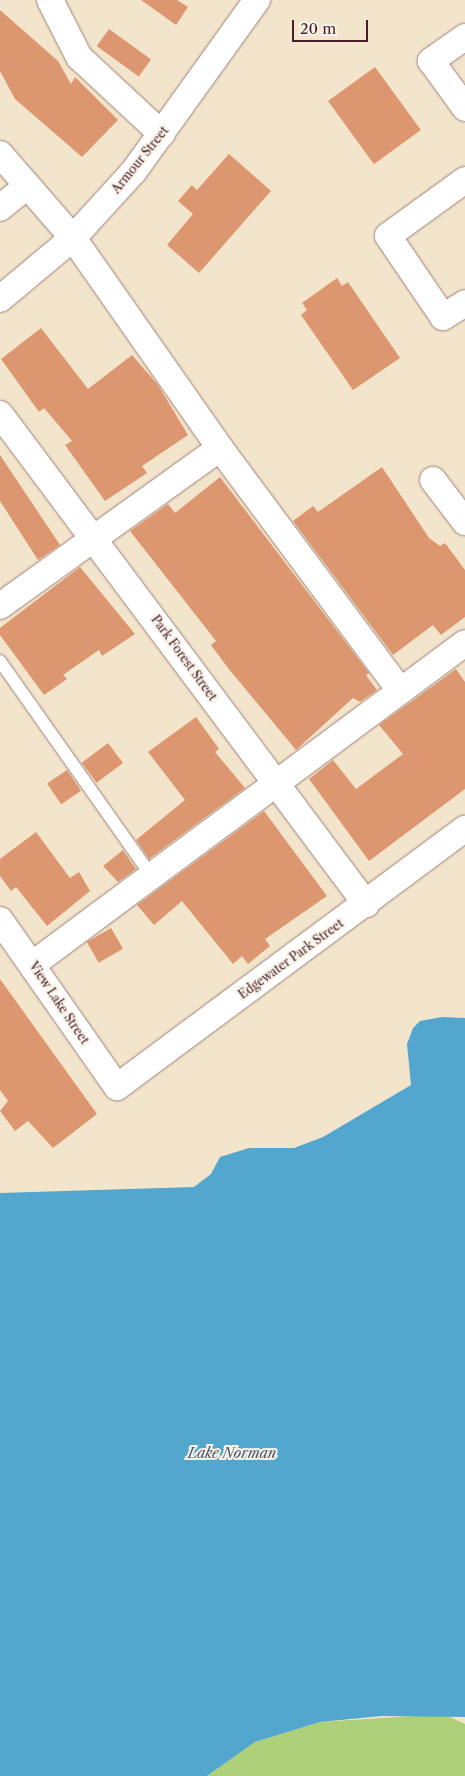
<!DOCTYPE html>
<html>
<head>
<meta charset="utf-8">
<style>
  body { margin:0 }
  #map { position:relative; width:465px; height:1776px; overflow:hidden; background:#f3e5cc; font-family:"Libre Caslon Text",serif }
  div>[style] { position:absolute }
  [style*='--x'] { left:calc(var(--x)*1px); top:calc(var(--y)*1px); width:calc(var(--w)*1px); rotate:calc(var(--a)*1deg) }
  .green>* { inset:0; background:#add079 }
  .water>* { inset:0; background:#53a7cf }
  .building>* { inset:0; background:#dd9770; transform-origin:0 0 }
  .roads { filter:drop-shadow(0 0 1px #9e827c) drop-shadow(0 0 1px #9e827c) }
  .service>* { height:12px; margin:-6px; padding:0 6px; transform-origin:6px; border-radius:6px; background:#fff }
  .minor>* { height:26px; margin:-13px; padding:0 13px; transform-origin:13px; border-radius:13px; background:#fff }
  span { translate:-50% -50%; white-space:nowrap; text-align:center; line-height:1.15; -webkit-text-stroke:4px #f7f3e8; paint-order:stroke }
  .street-label { font-size:12px; color:#4a1f2b }
  .water-label { font-size:14px; color:#4e556d; font-style:italic }
  .scale { position:absolute; left:292px; top:20px; width:76px; height:22px; box-sizing:border-box; border:2px solid #4a1f2b; border-top:0; padding-left:6px; font-size:15px; line-height:18px; white-space:nowrap; color:#4a1f2b; -webkit-text-stroke:4px #f7f3e8; paint-order:stroke }
</style>
</head>
<body>
<div id="map">
  <div class="green">
    <i style="clip-path:polygon(443px 1714px,465px 1724px,465px 1776px,207px 1776px,255px 1742px,320px 1722px)"></i>
  </div>
  <div class="water">
    <i style="clip-path:polygon(442px 1017px,465px 1018px,465px 1717px,382px 1716px,320px 1722px,255px 1742px,207px 1776px,0 1776px,0 1193px,194px 1187px,211px 1174px,220px 1157px,249px 1148px,294px 1148px,323px 1137px,411px 1085px,407px 1044px,413px 1028px,420px 1021px)"></i>
  </div>
  <div class="building">
    <i style="clip-path:polygon(141px 0,177px 0,188px 7px,176px 25px)"></i>
    <i style="clip-path:polygon(0 10px,58px 61px,71px 84px,75px 77px,118px 120px,82px 157px,15px 99px,0 71px)"></i>
    <i style="left:109px;top:29px;width:52px;height:21px;rotate:36deg"></i>
    <i style="left:375px;top:67px;width:78px;height:58px;rotate:54deg"></i>
    <i style="clip-path:polygon(229px 154px,271px 191px,199px 273px,167px 245px,193px 214px,178px 201px,192px 185px,197px 190px)"></i>
    <i style="clip-path:polygon(337px 278px,342px 286px,348px 282px,400px 358px,353px 390px,301px 315px,307px 310px,302px 303px)"></i>
    <i style="clip-path:polygon(41px 328px,88px 389px,132px 355px,158px 385px,188px 435px,142px 466px,147px 473px,105px 501px,65px 445px,72px 441px,44px 408px,39px 412px,1px 359px)"></i>
    <i style="clip-path:polygon(0 455px,60px 545px,38px 560px,0 501px)"></i>
    <i style="clip-path:polygon(382px 467px,429px 538px,440px 546px,445px 543px,465px 570px,465px 617px,441px 635px,433px 625px,393px 655px,293px 521px,313px 506px,318px 512px)"></i>
    <i style="clip-path:polygon(220px 477px,369px 673px,366px 675px,377px 690px,360px 702px,353px 698px,296px 750px,228px 668px,211px 645px,216px 641px,130px 531px,168px 504px,175px 513px)"></i>
    <i style="clip-path:polygon(80px 567px,135px 634px,102px 656px,99px 650px,63px 675px,67px 679px,44px 695px,0 635px,0 628px)"></i>
    <i style="clip-path:polygon(456px 669px,465px 682px,465px 789px,369px 861px,309px 779px,333px 760px,356px 789px,403px 754px,379px 725px)"></i>
    <i style="clip-path:polygon(196px 717px,219px 749px,215px 752px,245px 788px,149px 859px,136px 840px,185px 800px,148px 752px)"></i>
    <i style="left:108px;top:743px;width:25px;height:33px;rotate:53deg"></i>
    <i style="left:67px;top:770px;width:25px;height:24px;rotate:56deg"></i>
    <i style="clip-path:polygon(264px 811px,327px 896px,265px 939px,270px 946px,248px 964px,242px 956px,233px 964px,182px 901px,154px 925px,137px 905px)"></i>
    <i style="clip-path:polygon(36px 832px,70px 878px,79px 872px,90px 891px,47px 926px,16px 887px,11px 891px,0 876px,0 859px)"></i>
    <i style="clip-path:polygon(123px 850px,136px 869px,118px 882px,103px 866px)"></i>
    <i style="left:111px;top:928px;width:24px;height:28px;rotate:60deg"></i>
    <i style="clip-path:polygon(0 979px,97px 1114px,53px 1148px,28px 1121px,15px 1131px,0 1111px,8px 1101px,0 1090px)"></i>
  </div>
  <div class="roads">
    <div class="service">
      <i style="--x:0;--y:661;--w:261;--a:54.8"></i>
    </div>
    <div class="minor">
      <i style="--x:50;--y:0;--w:64;--a:63"></i>
      <i style="--x:79;--y:57;--w:113;--a:42.9"></i>
      <i style="--x:465;--y:37;--w:42;--a:144.8"></i>
      <i style="--x:431;--y:61;--w:58;--a:54.1"></i>
      <i style="--x:0;--y:154;--w:111;--a:49"></i>
      <i style="--x:73;--y:238;--w:256;--a:55"></i>
      <i style="--x:220;--y:448;--w:302;--a:53.4"></i>
      <i style="--x:465;--y:180;--w:95;--a:144"></i>
      <i style="--x:388;--y:236;--w:98;--a:55.8"></i>
      <i style="--x:443;--y:317;--w:26;--a:-32"></i>
      <i style="--x:0;--y:208;--w:35;--a:-39"></i>
      <i style="--x:0;--y:299;--w:95;--a:-39.9"></i>
      <i style="--x:73;--y:238;--w:91;--a:-47.7"></i>
      <i style="--x:134;--y:171;--w:211;--a:-54.3"></i>
      <i style="--x:0;--y:414;--w:612;--a:53.24"></i>
      <i style="--x:433;--y:480;--w:53;--a:52.7"></i>
      <i style="--x:0;--y:606;--w:271;--a:-35.7"></i>
      <i style="--x:0;--y:920;--w:204;--a:55"></i>
      <i style="--x:117;--y:1087;--w:433;--a:-36.6"></i>
      <i style="--x:33;--y:964;--w:538;--a:-36.61"></i>
    </div>
  </div>
  <div class="street-label">
    <span style="left:140px;top:160px;rotate:-51deg">Armour Street</span>
    <span style="left:184px;top:658px;rotate:54deg">Park Forest Street</span>
    <span style="left:291px;top:959px;rotate:-36deg">Edgewater Park Street</span>
    <span style="left:59px;top:1003px;rotate:56deg">View Lake Street</span>
  </div>
  <div class="water-label">
    <span style="left:232px;top:1453px">Lake Norman</span>
  </div>
  <div class="scale">20 m</div>
</div>
</body>
</html>
